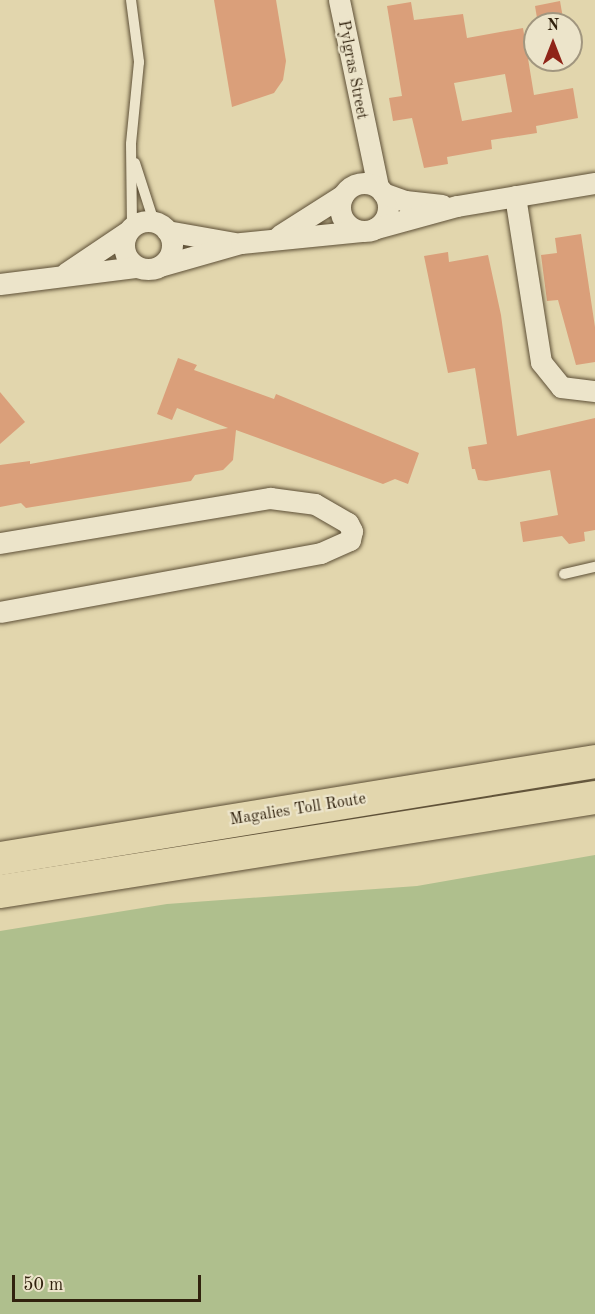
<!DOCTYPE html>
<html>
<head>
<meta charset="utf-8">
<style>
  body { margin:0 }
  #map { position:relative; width:595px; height:1314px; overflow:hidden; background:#e2d6ad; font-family:"Old Standard TT",serif }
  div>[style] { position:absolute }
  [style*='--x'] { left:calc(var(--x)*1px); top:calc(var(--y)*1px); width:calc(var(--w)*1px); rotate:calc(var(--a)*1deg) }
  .green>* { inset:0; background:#afbf8d }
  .building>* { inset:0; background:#da9f7a }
  .roads { filter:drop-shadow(0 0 2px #5d4f36) drop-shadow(0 0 2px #5d4f36) }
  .lane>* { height:10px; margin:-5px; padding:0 5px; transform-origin:5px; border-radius:5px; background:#ece4ca }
  .street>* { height:21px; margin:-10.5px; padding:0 10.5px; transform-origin:10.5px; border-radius:10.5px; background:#ece4ca }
  .street>.ring { margin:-10.5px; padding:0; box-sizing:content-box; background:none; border:21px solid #ece4ca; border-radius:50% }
  .highway>* { height:33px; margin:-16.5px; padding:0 16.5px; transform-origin:16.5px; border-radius:16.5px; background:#e2d6ad }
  span { translate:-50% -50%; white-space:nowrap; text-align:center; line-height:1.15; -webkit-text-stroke:4.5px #ece4ca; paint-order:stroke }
  .street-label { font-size:16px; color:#31220e }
  .north { position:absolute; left:523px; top:12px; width:60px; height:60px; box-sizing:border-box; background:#ece4ca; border:2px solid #a1967f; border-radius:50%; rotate:0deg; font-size:16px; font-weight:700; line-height:24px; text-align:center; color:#31220e }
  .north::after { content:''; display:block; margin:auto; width:21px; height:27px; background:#8f2418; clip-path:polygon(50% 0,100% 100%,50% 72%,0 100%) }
  .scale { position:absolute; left:12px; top:1275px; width:189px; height:27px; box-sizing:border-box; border:3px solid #31220e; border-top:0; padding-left:8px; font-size:18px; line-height:21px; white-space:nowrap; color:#31220e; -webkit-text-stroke:4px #ece4ca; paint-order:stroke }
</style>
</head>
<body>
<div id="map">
  <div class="green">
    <i style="clip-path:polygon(595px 855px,595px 1314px,0 1314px,0 931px,167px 904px,417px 886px)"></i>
  </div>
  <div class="building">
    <i style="clip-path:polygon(214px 0,276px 0,286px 61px,283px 80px,274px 93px,232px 107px)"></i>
    <i style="clip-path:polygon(560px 1px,564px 24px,538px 24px,535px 6px)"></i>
    <i style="clip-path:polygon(evenodd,411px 2px,414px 20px,463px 14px,467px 38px,523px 28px,534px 95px,573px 88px,578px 118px,536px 126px,537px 133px,491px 140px,492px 149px,447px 157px,448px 164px,424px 168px,412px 118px,393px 121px,389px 98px,402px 96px,387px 6px,411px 2px,505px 74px,512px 112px,462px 121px,454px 83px,505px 74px)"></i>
    <i style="clip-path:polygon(581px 234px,595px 327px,595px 362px,576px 365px,558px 300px,547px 301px,541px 255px,557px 253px,555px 238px)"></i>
    <i style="clip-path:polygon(448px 252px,449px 262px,488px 255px,501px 315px,517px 436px,595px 418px,595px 530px,584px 532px,585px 541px,569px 544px,562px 536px,523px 542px,520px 522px,558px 515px,550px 470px,486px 481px,478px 480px,475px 469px,472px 469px,468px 447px,487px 444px,475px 368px,448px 373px,424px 256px)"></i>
    <i style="clip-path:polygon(178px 358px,197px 365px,194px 370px,274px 399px,276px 394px,419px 453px,408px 484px,395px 479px,383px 484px,236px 430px,233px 460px,223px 470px,195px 475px,191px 481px,26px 508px,21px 503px,0 507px,0 465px,30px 461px,30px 464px,228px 428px,177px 408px,172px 420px,157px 414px)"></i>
    <i style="clip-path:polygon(0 392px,25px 422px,0 444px)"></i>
  </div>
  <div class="roads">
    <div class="lane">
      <i style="--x:131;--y:0;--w:63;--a:82.6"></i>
      <i style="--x:139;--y:62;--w:82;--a:95.6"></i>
      <i style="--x:131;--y:144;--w:83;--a:89.3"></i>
      <i style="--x:135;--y:163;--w:62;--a:72.1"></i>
      <i style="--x:564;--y:574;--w:32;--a:-13"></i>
    </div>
    <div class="street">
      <i style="--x:339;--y:0;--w:191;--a:78.2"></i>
      <i class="ring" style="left:340px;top:183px;width:27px;height:27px"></i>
      <i style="--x:383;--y:193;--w:23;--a:20"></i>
      <i style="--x:405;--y:201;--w:37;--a:6"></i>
      <i style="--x:515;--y:196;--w:168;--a:81.1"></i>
      <i style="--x:541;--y:362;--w:32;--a:51"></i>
      <i style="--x:561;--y:387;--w:34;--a:7"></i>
      <i class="ring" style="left:124px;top:221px;width:27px;height:27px"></i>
      <i style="--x:376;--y:228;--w:84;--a:-15.2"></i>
      <i style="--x:457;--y:206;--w:140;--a:-9.5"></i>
      <i style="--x:167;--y:231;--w:69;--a:10"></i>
      <i style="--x:280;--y:235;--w:75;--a:-32.4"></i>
      <i style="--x:160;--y:266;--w:84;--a:-15.9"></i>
      <i style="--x:241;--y:243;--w:121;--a:-5.7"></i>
      <i style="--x:66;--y:273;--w:73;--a:-33.9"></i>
      <i style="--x:0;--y:284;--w:138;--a:-7.1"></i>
      <i style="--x:0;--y:543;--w:274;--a:-9.5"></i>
      <i style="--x:270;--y:498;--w:45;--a:7.6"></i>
      <i style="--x:315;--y:504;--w:38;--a:30"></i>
      <i style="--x:348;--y:523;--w:9;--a:63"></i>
      <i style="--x:352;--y:531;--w:9;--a:103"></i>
      <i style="--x:350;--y:540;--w:32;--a:156"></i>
      <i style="--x:321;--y:553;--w:326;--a:169.6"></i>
    </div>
    <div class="highway">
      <i style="--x:0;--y:858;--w:603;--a:-9.26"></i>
      <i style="--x:0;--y:891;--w:602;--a:-8.98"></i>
    </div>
  </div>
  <div class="street-label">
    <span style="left:352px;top:70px;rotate:79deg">Pylgras Street</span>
    <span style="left:298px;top:810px;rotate:-9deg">Magalies Toll Route</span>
  </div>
  <div class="north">N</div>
  <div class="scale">50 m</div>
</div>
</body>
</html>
